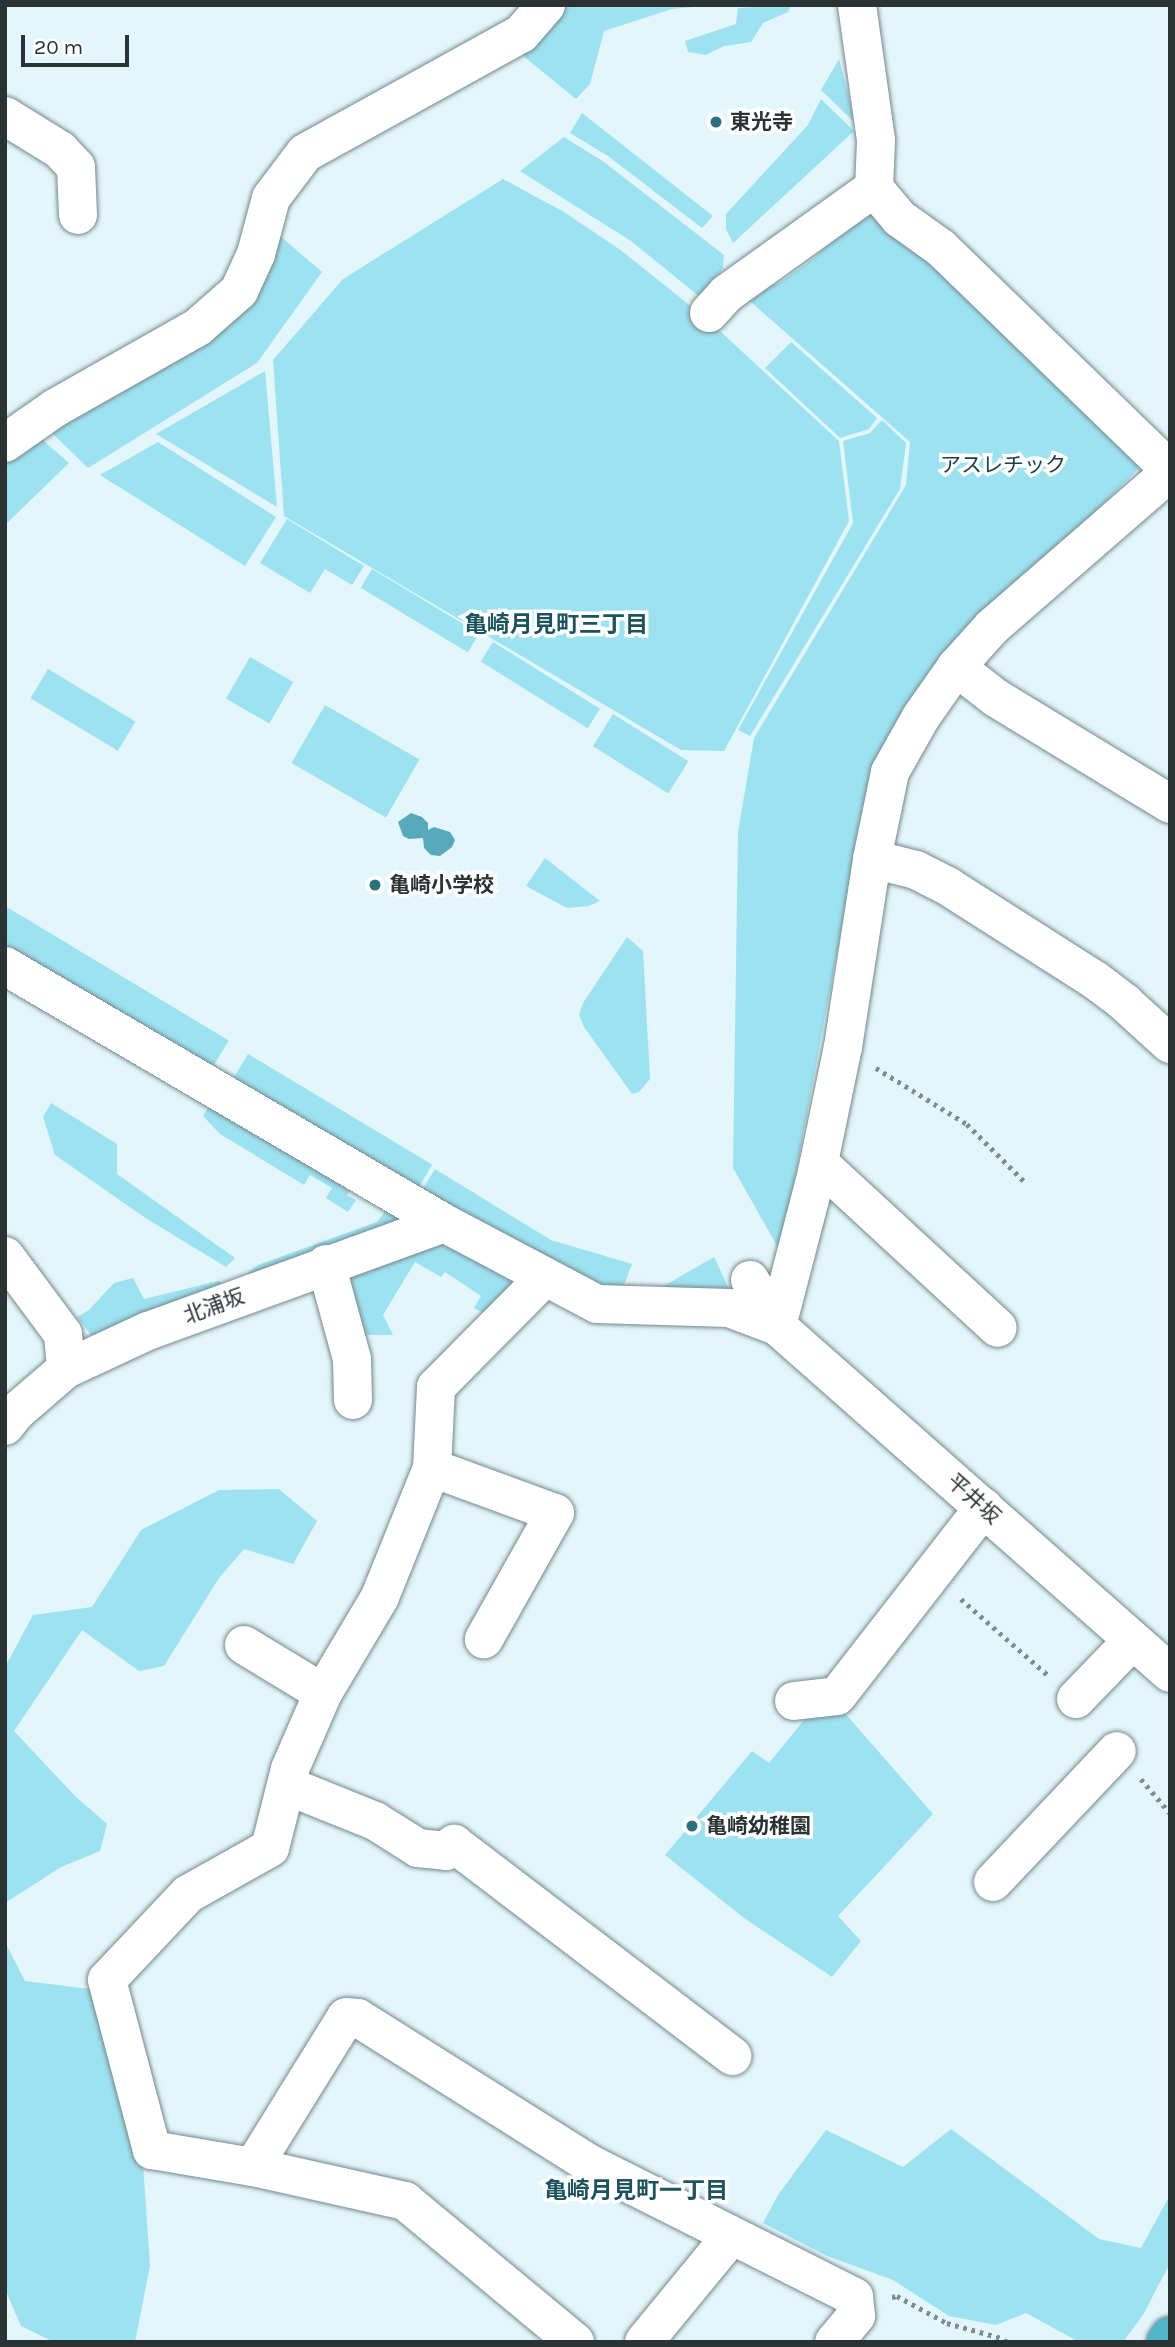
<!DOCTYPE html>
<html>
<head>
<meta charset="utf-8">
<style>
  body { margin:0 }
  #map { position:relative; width:1175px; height:2347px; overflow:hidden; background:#e2f6fb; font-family:Karla,"Noto Sans JP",sans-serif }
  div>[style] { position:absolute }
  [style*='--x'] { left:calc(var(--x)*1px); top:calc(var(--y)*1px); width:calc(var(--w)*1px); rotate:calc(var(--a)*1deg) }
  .green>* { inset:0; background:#9de2f0; transform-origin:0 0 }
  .water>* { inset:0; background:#57aabb }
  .path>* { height:4.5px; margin-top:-2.25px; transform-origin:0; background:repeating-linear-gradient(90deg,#7f8c90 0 3.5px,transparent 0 8.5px) }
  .roads { filter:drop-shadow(0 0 2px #75878b) drop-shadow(0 0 2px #75878b) }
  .minor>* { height:38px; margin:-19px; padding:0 19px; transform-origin:19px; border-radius:19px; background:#fff }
  .highway>* { height:38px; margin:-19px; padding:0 19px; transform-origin:19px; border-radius:19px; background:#4eb7ca }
  .dots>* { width:19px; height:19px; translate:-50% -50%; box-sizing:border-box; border:4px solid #fff; border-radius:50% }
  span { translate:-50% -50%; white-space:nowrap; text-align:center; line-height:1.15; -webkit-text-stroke:7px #fff; paint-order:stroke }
  .poi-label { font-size:21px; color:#2a3234; font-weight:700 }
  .left { translate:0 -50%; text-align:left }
  .park-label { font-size:21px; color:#184047 }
  .street-label { font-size:21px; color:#2a3234 }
  .neighbourhood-label { font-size:23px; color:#1b545e; font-weight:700 }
  .frame { position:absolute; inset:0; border:7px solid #2a3234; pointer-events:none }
  .scale { position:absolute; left:21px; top:35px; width:108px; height:32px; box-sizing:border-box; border:4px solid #2a3234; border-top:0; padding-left:9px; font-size:21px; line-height:24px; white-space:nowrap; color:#2a3234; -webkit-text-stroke:5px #fff; paint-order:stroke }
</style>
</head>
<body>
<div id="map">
  <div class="green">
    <i style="clip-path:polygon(559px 5px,715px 5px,672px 9px,604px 31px,590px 84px,576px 99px,522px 55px)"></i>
    <i style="clip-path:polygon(791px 5px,788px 12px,763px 23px,751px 42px,724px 46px,706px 55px,688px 52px,685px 41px,736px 24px,738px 8px)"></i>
    <i style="clip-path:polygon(839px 59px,856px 124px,821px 90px)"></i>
    <i style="clip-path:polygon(821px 99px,854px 131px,733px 243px,726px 229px,726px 214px,808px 125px)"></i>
    <i style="clip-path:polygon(582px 113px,713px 216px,702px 228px,608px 156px,570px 133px)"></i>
    <i style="clip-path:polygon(564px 137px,604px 162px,724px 255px,723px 268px,700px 297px,631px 241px,520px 171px)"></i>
    <i style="clip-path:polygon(503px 179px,564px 212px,622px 251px,708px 320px,839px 441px,849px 521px,724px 751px,681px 750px,284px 516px,273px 360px,343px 279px)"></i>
    <i style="clip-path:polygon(866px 210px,916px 243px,1140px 467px,936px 671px,867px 792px,781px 1253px,733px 1168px,738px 832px,754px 738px,906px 485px,910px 442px,743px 295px,779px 283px,814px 258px)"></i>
    <i style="clip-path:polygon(279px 235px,322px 272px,257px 363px,88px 468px,49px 430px)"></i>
    <i style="clip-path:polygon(791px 342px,877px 418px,869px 429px,840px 438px,765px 368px)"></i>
    <i style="clip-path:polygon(265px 371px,277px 507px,156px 434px)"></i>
    <i style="clip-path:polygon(882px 420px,906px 443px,900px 489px,750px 736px,738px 730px,853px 523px,843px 441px,870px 433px)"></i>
    <i style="clip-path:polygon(38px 436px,69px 463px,5px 525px,5px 458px)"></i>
    <i style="clip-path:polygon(158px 442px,276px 517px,245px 566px,100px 475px)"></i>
    <i style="clip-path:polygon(287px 519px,364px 566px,352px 585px,325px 569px,310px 593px,260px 563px)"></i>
    <i style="left:372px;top:569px;width:125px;height:22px;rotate:31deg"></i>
    <i style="left:493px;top:642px;width:126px;height:23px;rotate:32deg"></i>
    <i style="left:250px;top:657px;width:50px;height:48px;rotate:30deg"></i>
    <i style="left:48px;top:669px;width:102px;height:34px;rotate:31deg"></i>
    <i style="left:325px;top:705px;width:109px;height:67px;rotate:30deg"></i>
    <i style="left:613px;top:714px;width:89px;height:38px;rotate:32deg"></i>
    <i style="clip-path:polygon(545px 858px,600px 901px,589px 906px,567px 908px,526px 886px)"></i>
    <i style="left:5px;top:906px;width:261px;height:44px;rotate:31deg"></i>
    <i style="clip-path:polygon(627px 937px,643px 951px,650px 1079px,639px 1092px,632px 1094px,584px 1027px,579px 1015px,583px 1003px)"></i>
    <i style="left:248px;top:1054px;width:215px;height:32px;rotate:31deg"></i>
    <i style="clip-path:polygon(211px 1102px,352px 1188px,347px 1195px,356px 1200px,348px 1212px,326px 1198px,332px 1188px,310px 1175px,304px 1185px,220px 1134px,203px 1116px)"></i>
    <i style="clip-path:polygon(51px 1103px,117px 1144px,117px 1174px,235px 1258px,226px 1267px,147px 1219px,55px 1155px,43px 1117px)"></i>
    <i style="clip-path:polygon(435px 1169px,551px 1240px,632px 1264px,621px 1293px,535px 1267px,418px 1196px)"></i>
    <i style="clip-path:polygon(389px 1206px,412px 1222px,260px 1280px,248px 1273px,258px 1265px,377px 1222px)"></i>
    <i style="clip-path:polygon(442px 1240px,512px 1282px,515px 1297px,493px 1318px,474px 1308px,481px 1296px,445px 1272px,441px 1277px,415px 1262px,383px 1315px,393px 1335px,358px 1335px,337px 1274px)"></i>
    <i style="clip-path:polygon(714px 1257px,732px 1295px,662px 1287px)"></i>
    <i style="clip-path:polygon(133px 1278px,144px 1299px,218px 1281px,234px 1289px,96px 1341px,77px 1317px,89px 1310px,114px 1283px)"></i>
    <i style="clip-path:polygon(279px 1489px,317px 1521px,293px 1564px,244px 1549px,219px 1578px,164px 1666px,139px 1671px,82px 1630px,14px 1731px,75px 1796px,107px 1824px,100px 1851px,61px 1867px,5px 1903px,5px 1667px,33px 1615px,92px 1607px,141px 1530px,219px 1490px)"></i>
    <i style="clip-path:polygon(837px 1704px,933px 1814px,838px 1916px,861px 1941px,832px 1977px,744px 1918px,665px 1855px,752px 1751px,769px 1763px,813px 1709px)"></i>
    <i style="clip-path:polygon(5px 1942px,25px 1981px,90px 1989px,143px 2164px,150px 2266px,135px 2342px,54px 2342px,21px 2326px,5px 2289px)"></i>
    <i style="clip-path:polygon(951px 2129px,1099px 2239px,1141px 2248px,1170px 2195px,1170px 2263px,1143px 2315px,1123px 2342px,1079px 2342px,1026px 2313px,996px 2325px,949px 2316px,893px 2280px,827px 2256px,763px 2223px,778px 2195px,826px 2130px,903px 2167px)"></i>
  </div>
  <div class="water">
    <i style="clip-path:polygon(411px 813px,422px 817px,428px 823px,428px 830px,434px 827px,450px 832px,455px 840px,452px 847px,440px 856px,431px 855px,424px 848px,423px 838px,409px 839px,403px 836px,398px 822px)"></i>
  </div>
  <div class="path">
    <i style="--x:876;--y:1068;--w:107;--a:31.6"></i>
    <i style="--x:967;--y:1124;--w:81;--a:45"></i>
    <i style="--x:961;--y:1599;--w:117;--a:41.2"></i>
    <i style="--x:1141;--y:1779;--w:45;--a:49.5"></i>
    <i style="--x:892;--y:2297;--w:5;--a:-11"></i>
    <i style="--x:897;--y:2296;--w:57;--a:28.4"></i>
    <i style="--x:947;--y:2323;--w:60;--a:15.4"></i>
    <i style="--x:1005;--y:2339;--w:3;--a:72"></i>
    <i style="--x:5;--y:2341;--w:1;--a:45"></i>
  </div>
  <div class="roads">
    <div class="minor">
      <i style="--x:857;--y:5;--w:137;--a:82"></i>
      <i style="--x:876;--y:141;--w:47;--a:92.4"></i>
      <i style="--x:874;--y:188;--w:39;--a:50"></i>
      <i style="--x:899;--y:218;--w:52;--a:35.5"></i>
      <i style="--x:941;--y:248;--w:319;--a:44.1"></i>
      <i style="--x:5;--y:116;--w:65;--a:31.7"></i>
      <i style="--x:60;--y:150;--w:23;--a:47"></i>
      <i style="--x:76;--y:167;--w:48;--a:87.6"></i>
      <i style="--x:709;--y:313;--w:25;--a:-48"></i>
      <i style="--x:726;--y:294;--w:182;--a:-35.6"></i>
      <i style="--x:5;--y:443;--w:61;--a:-35"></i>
      <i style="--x:55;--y:408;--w:164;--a:-29.5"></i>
      <i style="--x:198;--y:327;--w:55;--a:-41.3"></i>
      <i style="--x:239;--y:291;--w:41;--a:-65.3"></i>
      <i style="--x:256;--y:254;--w:58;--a:-75"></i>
      <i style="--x:271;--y:198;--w:56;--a:-52.9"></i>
      <i style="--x:305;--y:153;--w:247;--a:-28.9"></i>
      <i style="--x:521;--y:34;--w:38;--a:-49"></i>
      <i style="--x:956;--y:667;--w:51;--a:37.8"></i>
      <i style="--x:996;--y:698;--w:204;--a:31.3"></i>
      <i style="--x:872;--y:859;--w:45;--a:14"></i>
      <i style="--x:916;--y:870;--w:37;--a:27"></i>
      <i style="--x:949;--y:887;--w:173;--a:32.5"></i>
      <i style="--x:1095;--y:980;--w:38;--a:37"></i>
      <i style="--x:1125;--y:1003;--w:61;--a:42.3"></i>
      <i style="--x:5;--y:966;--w:509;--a:30.35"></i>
      <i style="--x:444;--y:1223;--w:173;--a:27.9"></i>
      <i style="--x:597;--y:1304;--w:132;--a:1.7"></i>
      <i style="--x:729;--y:1308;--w:51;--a:20.6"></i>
      <i style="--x:777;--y:1326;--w:524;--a:41.44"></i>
      <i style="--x:819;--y:1163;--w:243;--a:42.7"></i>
      <i style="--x:5;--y:1256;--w:97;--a:53.4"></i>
      <i style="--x:63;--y:1334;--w:35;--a:85"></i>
      <i style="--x:326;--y:1264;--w:98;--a:74.7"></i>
      <i style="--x:352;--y:1359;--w:41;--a:88.6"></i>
      <i style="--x:545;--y:1277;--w:155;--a:134.7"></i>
      <i style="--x:436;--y:1387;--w:81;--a:92.8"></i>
      <i style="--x:432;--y:1468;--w:139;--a:112"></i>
      <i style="--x:380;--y:1597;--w:112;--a:120.7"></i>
      <i style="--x:323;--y:1693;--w:83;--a:113.5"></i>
      <i style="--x:290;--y:1769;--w:81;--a:104.2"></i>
      <i style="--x:270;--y:1848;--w:94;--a:150.7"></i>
      <i style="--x:188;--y:1894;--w:118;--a:133.3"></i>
      <i style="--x:107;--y:1980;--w:176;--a:75.2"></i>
      <i style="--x:152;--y:2150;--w:102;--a:9.6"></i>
      <i style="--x:253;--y:2167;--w:176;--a:-58.2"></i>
      <i style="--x:346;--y:2017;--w:12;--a:5"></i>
      <i style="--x:358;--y:2018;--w:272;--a:32.2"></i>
      <i style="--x:588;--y:2163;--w:298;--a:26.7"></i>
      <i style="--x:854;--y:2297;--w:19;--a:84"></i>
      <i style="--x:856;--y:2316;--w:34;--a:130"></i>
      <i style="--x:750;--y:1280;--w:53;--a:59.6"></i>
      <i style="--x:777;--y:1326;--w:159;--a:-75.4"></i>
      <i style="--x:817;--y:1172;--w:128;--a:-78.3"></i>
      <i style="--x:843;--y:1047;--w:190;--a:-81.2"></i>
      <i style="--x:872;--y:859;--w:89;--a:-78.3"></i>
      <i style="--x:890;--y:772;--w:63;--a:-60.6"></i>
      <i style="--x:921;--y:717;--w:61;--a:-55"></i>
      <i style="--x:956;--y:667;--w:54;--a:-48"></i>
      <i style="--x:992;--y:627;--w:236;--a:-41"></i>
      <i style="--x:5;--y:1426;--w:18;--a:-52"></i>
      <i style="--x:16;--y:1412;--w:66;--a:-40.7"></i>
      <i style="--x:66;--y:1369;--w:90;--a:-24.9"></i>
      <i style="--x:148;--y:1331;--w:315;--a:-20"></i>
      <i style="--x:432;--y:1468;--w:131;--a:20.1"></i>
      <i style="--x:555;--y:1513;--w:145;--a:119.4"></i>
      <i style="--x:244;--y:1645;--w:92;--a:31.3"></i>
      <i style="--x:1076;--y:1699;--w:81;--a:-46"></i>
      <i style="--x:794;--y:1701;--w:43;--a:-6.6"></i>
      <i style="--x:837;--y:1696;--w:239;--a:-52.1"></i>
      <i style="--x:288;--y:1786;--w:94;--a:21.9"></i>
      <i style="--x:375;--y:1821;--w:51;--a:32.1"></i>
      <i style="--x:418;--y:1848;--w:28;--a:6"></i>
      <i style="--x:446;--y:1851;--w:11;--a:-41"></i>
      <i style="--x:454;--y:1844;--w:350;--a:37.3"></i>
      <i style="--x:993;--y:1882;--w:180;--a:-46.6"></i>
      <i style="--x:253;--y:2167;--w:156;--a:12.6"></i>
      <i style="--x:405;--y:2201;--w:221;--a:39.7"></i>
      <i style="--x:644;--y:2342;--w:137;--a:-50.6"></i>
    </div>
    <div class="highway">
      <i style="--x:1166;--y:2342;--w:7;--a:-56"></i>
    </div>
  </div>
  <div class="dots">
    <i style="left:716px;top:122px;background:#2b717e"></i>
    <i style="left:375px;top:885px;background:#2b717e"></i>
    <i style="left:692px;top:1826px;background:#2b717e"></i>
  </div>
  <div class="poi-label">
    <span class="left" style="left:730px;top:122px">東光寺</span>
    <span class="left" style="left:389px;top:885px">亀崎小学校</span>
    <span class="left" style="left:706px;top:1826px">亀崎幼稚園</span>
  </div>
  <div class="park-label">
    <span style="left:1003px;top:465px">アスレチック</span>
  </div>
  <div class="street-label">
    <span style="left:214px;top:1306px;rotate:-20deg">北浦坂</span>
    <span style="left:974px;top:1499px;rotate:42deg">平井坂</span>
  </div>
  <div class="neighbourhood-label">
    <span style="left:556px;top:625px">亀崎月見町三丁目</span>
    <span style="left:636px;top:2191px">亀崎月見町一丁目</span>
  </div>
  <div class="frame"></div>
  <div class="scale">20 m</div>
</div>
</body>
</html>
